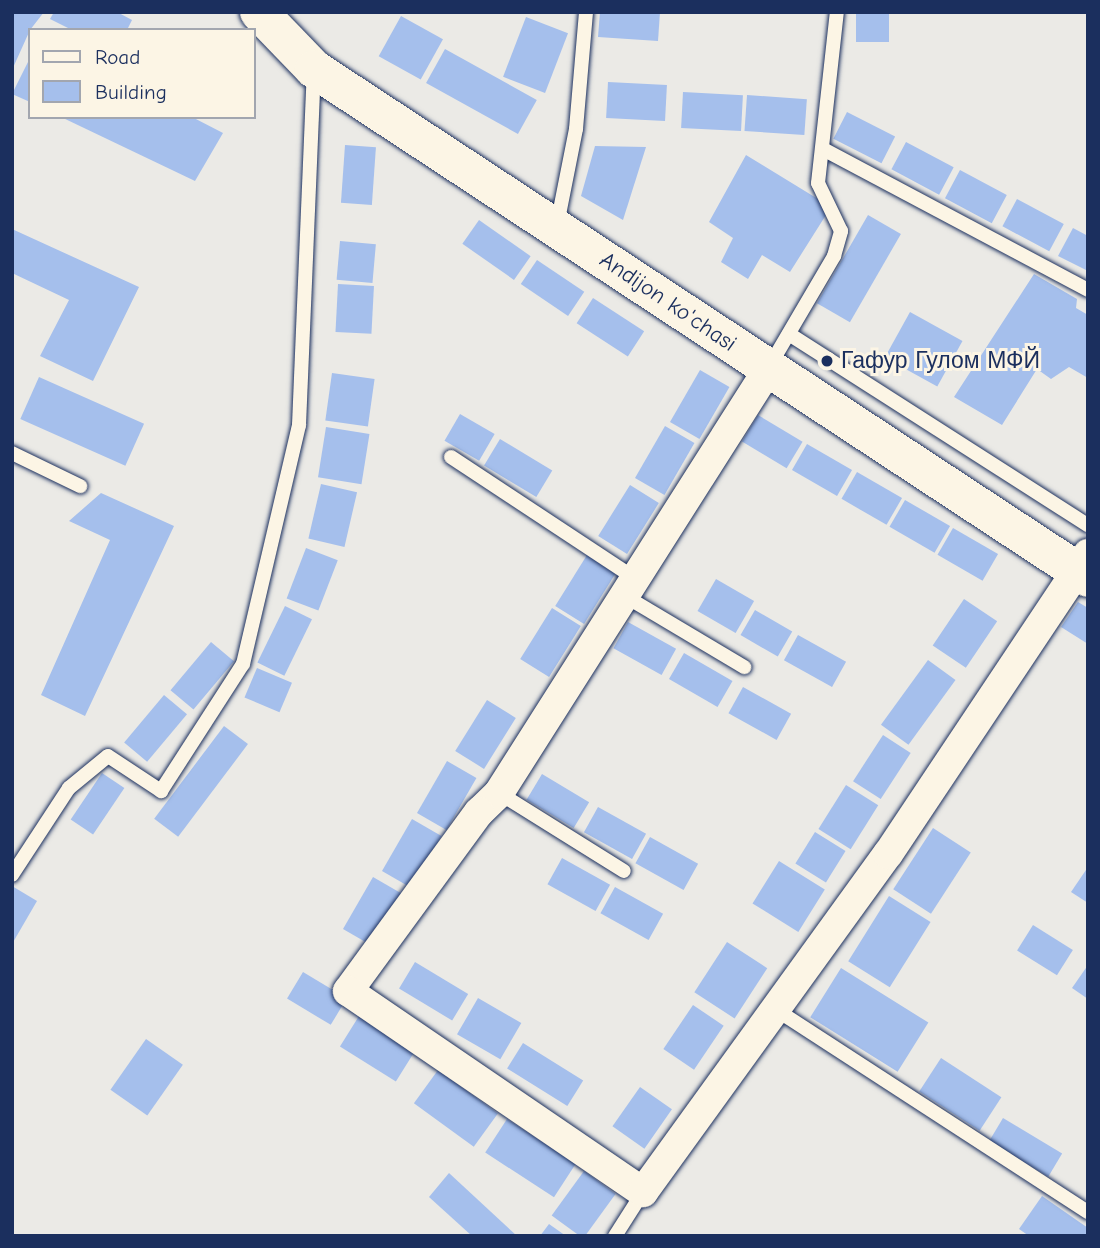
<!DOCTYPE html>
<html>
<head>
<meta charset="utf-8">
<style>
  body { margin:0 }
  #map { position:relative; width:1100px; height:1248px; overflow:hidden; background:#ebeae6; font-family:"Comic Neue",sans-serif }
  div>[style] { position:absolute }
  [style*='--x'] { left:calc(var(--x)*1px); top:calc(var(--y)*1px); width:calc(var(--w)*1px); rotate:calc(var(--a)*1deg) }
  .building>* { inset:0; background:#a5bfec; transform-origin:0 0 }
  .roads { filter:drop-shadow(0 0 2px #1b2f5e) drop-shadow(0 0 2px #1b2f5e) }
  .lane>* { height:14px; margin:-7px; padding:0 7px; transform-origin:7px; border-radius:7px; background:#fcf5e5 }
  .street>* { height:30px; margin:-15px; padding:0 15px; transform-origin:15px; border-radius:15px; background:#fcf5e5 }
  .secondary>* { height:38px; margin:-19px; padding:0 19px; transform-origin:19px; border-radius:19px; background:#fcf5e5 }
  .dots>* { width:19px; height:19px; translate:-50% -50%; box-sizing:border-box; border:4px solid #fcf5e5; border-radius:50% }
  span { translate:-50% -50%; white-space:nowrap; text-align:center; line-height:1.15; -webkit-text-stroke:6px #fcf5e5; paint-order:stroke }
  .street-label { font-size:23px; color:#1b2f5e }
  .poi-label { font-size:23px; color:#1b2f5e }
  .left { translate:0 -50%; text-align:left }
  .frame { position:absolute; inset:0; border:14px solid #1b2f5e; pointer-events:none }
  .legend { position:absolute; left:28px; top:28px; width:228px; height:91px; box-sizing:border-box; background:#fcf5e5; border:2px solid #a2a6af; margin:0; padding:9px 12px; list-style:none; font-size:21px; color:#1b2f5e }
  .legend li { display:flex; align-items:center; gap:14px; height:35px }
  .legend b { width:35px; border:2px solid #a2a6af }
</style>
</head>
<body>
<div id="map">
  <div class="building">
    <i style="clip-path:polygon(12px 12px,44px 12px,30px 30px,12px 70px)"></i>
    <i style="clip-path:polygon(54px 12px,117px 12px,132px 20px,127px 30px,72px 30px,50px 19px)"></i>
    <i style="clip-path:polygon(600px 12px,660px 12px,658px 41px,598px 37px)"></i>
    <i style="left:856px;top:12px;width:33px;height:30px"></i>
    <i style="left:401px;top:16px;width:48px;height:46px;rotate:29deg"></i>
    <i style="left:526px;top:17px;width:45px;height:64px;rotate:21deg"></i>
    <i style="left:445px;top:49px;width:105px;height:39px;rotate:29deg"></i>
    <i style="clip-path:polygon(30px 58px,30px 102px,12px 94px)"></i>
    <i style="left:608px;top:82px;width:59px;height:36px;rotate:3deg"></i>
    <i style="left:683px;top:92px;width:60px;height:36px;rotate:3deg"></i>
    <i style="left:747px;top:95px;width:60px;height:36px;rotate:4deg"></i>
    <i style="left:847px;top:112px;width:54px;height:30px;rotate:27deg"></i>
    <i style="clip-path:polygon(61px 117px,192px 117px,223px 133px,195px 181px)"></i>
    <i style="left:906px;top:142px;width:54px;height:31px;rotate:28deg"></i>
    <i style="left:345px;top:145px;width:31px;height:58px;rotate:4deg"></i>
    <i style="clip-path:polygon(595px 146px,646px 147px,623px 220px,581px 196px)"></i>
    <i style="clip-path:polygon(746px 155px,831px 207px,790px 272px,762px 255px,748px 279px,721px 262px,733px 238px,709px 222px)"></i>
    <i style="left:960px;top:170px;width:53px;height:32px;rotate:28deg"></i>
    <i style="left:1017px;top:199px;width:53px;height:31px;rotate:28deg"></i>
    <i style="left:868px;top:215px;width:38px;height:102px;rotate:30deg"></i>
    <i style="left:479px;top:220px;width:63px;height:29px;rotate:35deg"></i>
    <i style="clip-path:polygon(1073px 228px,1088px 236px,1088px 271px,1058px 256px)"></i>
    <i style="clip-path:polygon(12px 229px,139px 287px,93px 381px,40px 356px,69px 300px,12px 273px)"></i>
    <i style="left:340px;top:241px;width:36px;height:39px;rotate:5deg"></i>
    <i style="left:537px;top:260px;width:57px;height:29px;rotate:34deg"></i>
    <i style="clip-path:polygon(1034px 274px,1077px 299px,1076px 308px,1088px 315px,1088px 378px,1069px 367px,1051px 379px,1037px 369px,1002px 425px,954px 397px)"></i>
    <i style="left:338px;top:284px;width:36px;height:48px;rotate:3deg"></i>
    <i style="left:593px;top:298px;width:61px;height:30px;rotate:33deg"></i>
    <i style="left:910px;top:312px;width:60px;height:52px;rotate:29deg"></i>
    <i style="left:700px;top:370px;width:34px;height:60px;rotate:30deg"></i>
    <i style="left:332px;top:373px;width:43px;height:48px;rotate:8deg"></i>
    <i style="left:39px;top:377px;width:115px;height:46px;rotate:24deg"></i>
    <i style="left:460px;top:414px;width:40px;height:31px;rotate:30deg"></i>
    <i style="left:758px;top:415px;width:52px;height:31px;rotate:31deg"></i>
    <i style="left:665px;top:426px;width:34px;height:60px;rotate:30deg"></i>
    <i style="left:326px;top:427px;width:44px;height:51px;rotate:9deg"></i>
    <i style="left:500px;top:439px;width:61px;height:31px;rotate:31deg"></i>
    <i style="left:807px;top:444px;width:52px;height:30px;rotate:30deg"></i>
    <i style="left:857px;top:472px;width:52px;height:31px;rotate:30deg"></i>
    <i style="left:321px;top:484px;width:37px;height:56px;rotate:13deg"></i>
    <i style="left:630px;top:485px;width:34px;height:60px;rotate:32deg"></i>
    <i style="clip-path:polygon(101px 493px,174px 526px,85px 716px,41px 695px,110px 540px,69px 521px)"></i>
    <i style="left:905px;top:500px;width:52px;height:31px;rotate:30deg"></i>
    <i style="left:953px;top:528px;width:52px;height:31px;rotate:30deg"></i>
    <i style="left:306px;top:548px;width:34px;height:54px;rotate:21deg"></i>
    <i style="left:587px;top:555px;width:34px;height:60px;rotate:32deg"></i>
    <i style="left:716px;top:579px;width:44px;height:37px;rotate:30deg"></i>
    <i style="left:964px;top:599px;width:40px;height:56px;rotate:34deg"></i>
    <i style="clip-path:polygon(1078px 602px,1088px 608px,1088px 644px,1061px 627px)"></i>
    <i style="left:285px;top:606px;width:30px;height:63px;rotate:26deg"></i>
    <i style="left:552px;top:608px;width:34px;height:60px;rotate:32deg"></i>
    <i style="left:755px;top:610px;width:43px;height:29px;rotate:30deg"></i>
    <i style="left:628px;top:622px;width:55px;height:30px;rotate:29deg"></i>
    <i style="left:798px;top:635px;width:55px;height:29px;rotate:29deg"></i>
    <i style="left:211px;top:642px;width:30px;height:63px;rotate:40deg"></i>
    <i style="left:684px;top:653px;width:56px;height:30px;rotate:30deg"></i>
    <i style="left:928px;top:660px;width:34px;height:80px;rotate:36deg"></i>
    <i style="left:257px;top:668px;width:38px;height:32px;rotate:23deg"></i>
    <i style="left:743px;top:687px;width:55px;height:30px;rotate:29deg"></i>
    <i style="left:164px;top:695px;width:30px;height:62px;rotate:40deg"></i>
    <i style="left:487px;top:700px;width:34px;height:60px;rotate:32deg"></i>
    <i style="left:224px;top:726px;width:30px;height:116px;rotate:37deg"></i>
    <i style="left:883px;top:735px;width:33px;height:55px;rotate:33deg"></i>
    <i style="left:447px;top:761px;width:34px;height:60px;rotate:30deg"></i>
    <i style="left:102px;top:773px;width:27px;height:56px;rotate:34deg"></i>
    <i style="left:542px;top:774px;width:55px;height:30px;rotate:31deg"></i>
    <i style="left:846px;top:785px;width:38px;height:52px;rotate:32deg"></i>
    <i style="left:598px;top:807px;width:55px;height:29px;rotate:29deg"></i>
    <i style="left:412px;top:819px;width:34px;height:60px;rotate:30deg"></i>
    <i style="left:933px;top:828px;width:45px;height:73px;rotate:33deg"></i>
    <i style="left:815px;top:832px;width:36px;height:37px;rotate:32deg"></i>
    <i style="left:650px;top:837px;width:55px;height:30px;rotate:29deg"></i>
    <i style="left:562px;top:858px;width:55px;height:30px;rotate:29deg"></i>
    <i style="left:779px;top:861px;width:54px;height:50px;rotate:32deg"></i>
    <i style="clip-path:polygon(1088px 867px,1088px 903px,1071px 892px)"></i>
    <i style="left:373px;top:877px;width:34px;height:60px;rotate:30deg"></i>
    <i style="clip-path:polygon(12px 886px,37px 901px,12px 944px)"></i>
    <i style="left:615px;top:887px;width:55px;height:30px;rotate:29deg"></i>
    <i style="left:889px;top:896px;width:49px;height:77px;rotate:32deg"></i>
    <i style="left:1033px;top:925px;width:47px;height:30px;rotate:32deg"></i>
    <i style="left:727px;top:942px;width:48px;height:60px;rotate:33deg"></i>
    <i style="left:415px;top:962px;width:62px;height:31px;rotate:31deg"></i>
    <i style="clip-path:polygon(1088px 965px,1088px 999px,1072px 988px)"></i>
    <i style="left:841px;top:968px;width:103px;height:58px;rotate:32deg"></i>
    <i style="left:303px;top:972px;width:51px;height:31px;rotate:31deg"></i>
    <i style="left:478px;top:998px;width:50px;height:42px;rotate:30deg"></i>
    <i style="left:693px;top:1005px;width:37px;height:53px;rotate:34deg"></i>
    <i style="left:359px;top:1016px;width:66px;height:36px;rotate:32deg"></i>
    <i style="left:146px;top:1039px;width:45px;height:62px;rotate:35deg"></i>
    <i style="left:523px;top:1043px;width:71px;height:30px;rotate:32deg"></i>
    <i style="left:941px;top:1058px;width:72px;height:40px;rotate:33deg"></i>
    <i style="left:438px;top:1070px;width:74px;height:41px;rotate:36deg"></i>
    <i style="left:640px;top:1087px;width:39px;height:48px;rotate:35deg"></i>
    <i style="left:1003px;top:1118px;width:69px;height:27px;rotate:31deg"></i>
    <i style="left:507px;top:1119px;width:82px;height:40px;rotate:33deg"></i>
    <i style="left:584px;top:1171px;width:39px;height:55px;rotate:36deg"></i>
    <i style="clip-path:polygon(449px 1173px,517px 1236px,472px 1236px,429px 1197px)"></i>
    <i style="clip-path:polygon(1042px 1196px,1088px 1228px,1088px 1236px,1029px 1236px,1019px 1229px)"></i>
    <i style="clip-path:polygon(549px 1224px,566px 1236px,540px 1236px)"></i>
  </div>
  <div class="roads">
    <div class="lane">
      <i style="--x:823;--y:149;--w:300;--a:28"></i>
      <i style="--x:557;--y:225;--w:98;--a:-78.8"></i>
      <i style="--x:576;--y:129;--w:117;--a:-85.1"></i>
      <i style="--x:789;--y:334;--w:355;--a:32.6"></i>
      <i style="--x:769;--y:367;--w:129;--a:-59.6"></i>
      <i style="--x:834;--y:256;--w:26;--a:-74"></i>
      <i style="--x:841;--y:231;--w:53;--a:-115.6"></i>
      <i style="--x:818;--y:183;--w:172;--a:-83.7"></i>
      <i style="--x:12;--y:453;--w:76;--a:25.9"></i>
      <i style="--x:451;--y:457;--w:222;--a:33.4"></i>
      <i style="--x:625;--y:596;--w:139;--a:30.8"></i>
      <i style="--x:499;--y:793;--w:147;--a:32"></i>
      <i style="--x:12;--y:875;--w:104;--a:-56.8"></i>
      <i style="--x:69;--y:788;--w:50;--a:-39.4"></i>
      <i style="--x:108;--y:756;--w:64;--a:33.4"></i>
      <i style="--x:161;--y:791;--w:151;--a:-57.2"></i>
      <i style="--x:243;--y:664;--w:245;--a:-76.8"></i>
      <i style="--x:299;--y:425;--w:352;--a:-87.6"></i>
      <i style="--x:775;--y:1009;--w:373;--a:33"></i>
      <i style="--x:615;--y:1236;--w:52;--a:-57.5"></i>
    </div>
    <div class="street">
      <i style="--x:769;--y:368;--w:504;--a:122.43"></i>
      <i style="--x:499;--y:793;--w:28;--a:136"></i>
      <i style="--x:479;--y:812;--w:222;--a:126.2"></i>
      <i style="--x:348;--y:991;--w:357;--a:34.3"></i>
      <i style="--x:643;--y:1192;--w:417;--a:-54.1"></i>
      <i style="--x:888;--y:854;--w:361;--a:-56.3"></i>
    </div>
    <div class="secondary">
      <i style="--x:259;--y:12;--w:79;--a:46"></i>
      <i style="--x:314;--y:69;--w:926;--a:33.33"></i>
    </div>
  </div>
  <div class="dots">
    <i style="left:827px;top:361px;background:#1b2f5e"></i>
  </div>
  <div class="street-label">
    <span style="left:668px;top:302px;rotate:34deg">Andijon ko'chasi</span>
  </div>
  <div class="poi-label">
    <span class="left" style="left:841px;top:361px">Гафур Гулом МФЙ</span>
  </div>
  <div class="frame"></div>
  <ul class="legend">
  <li><b style="height:9px;background:#fcf5e5"></b>Road</li>
  <li><b style="height:19px;background:#a5bfec"></b>Building</li>
  </ul>
</div>
</body>
</html>
